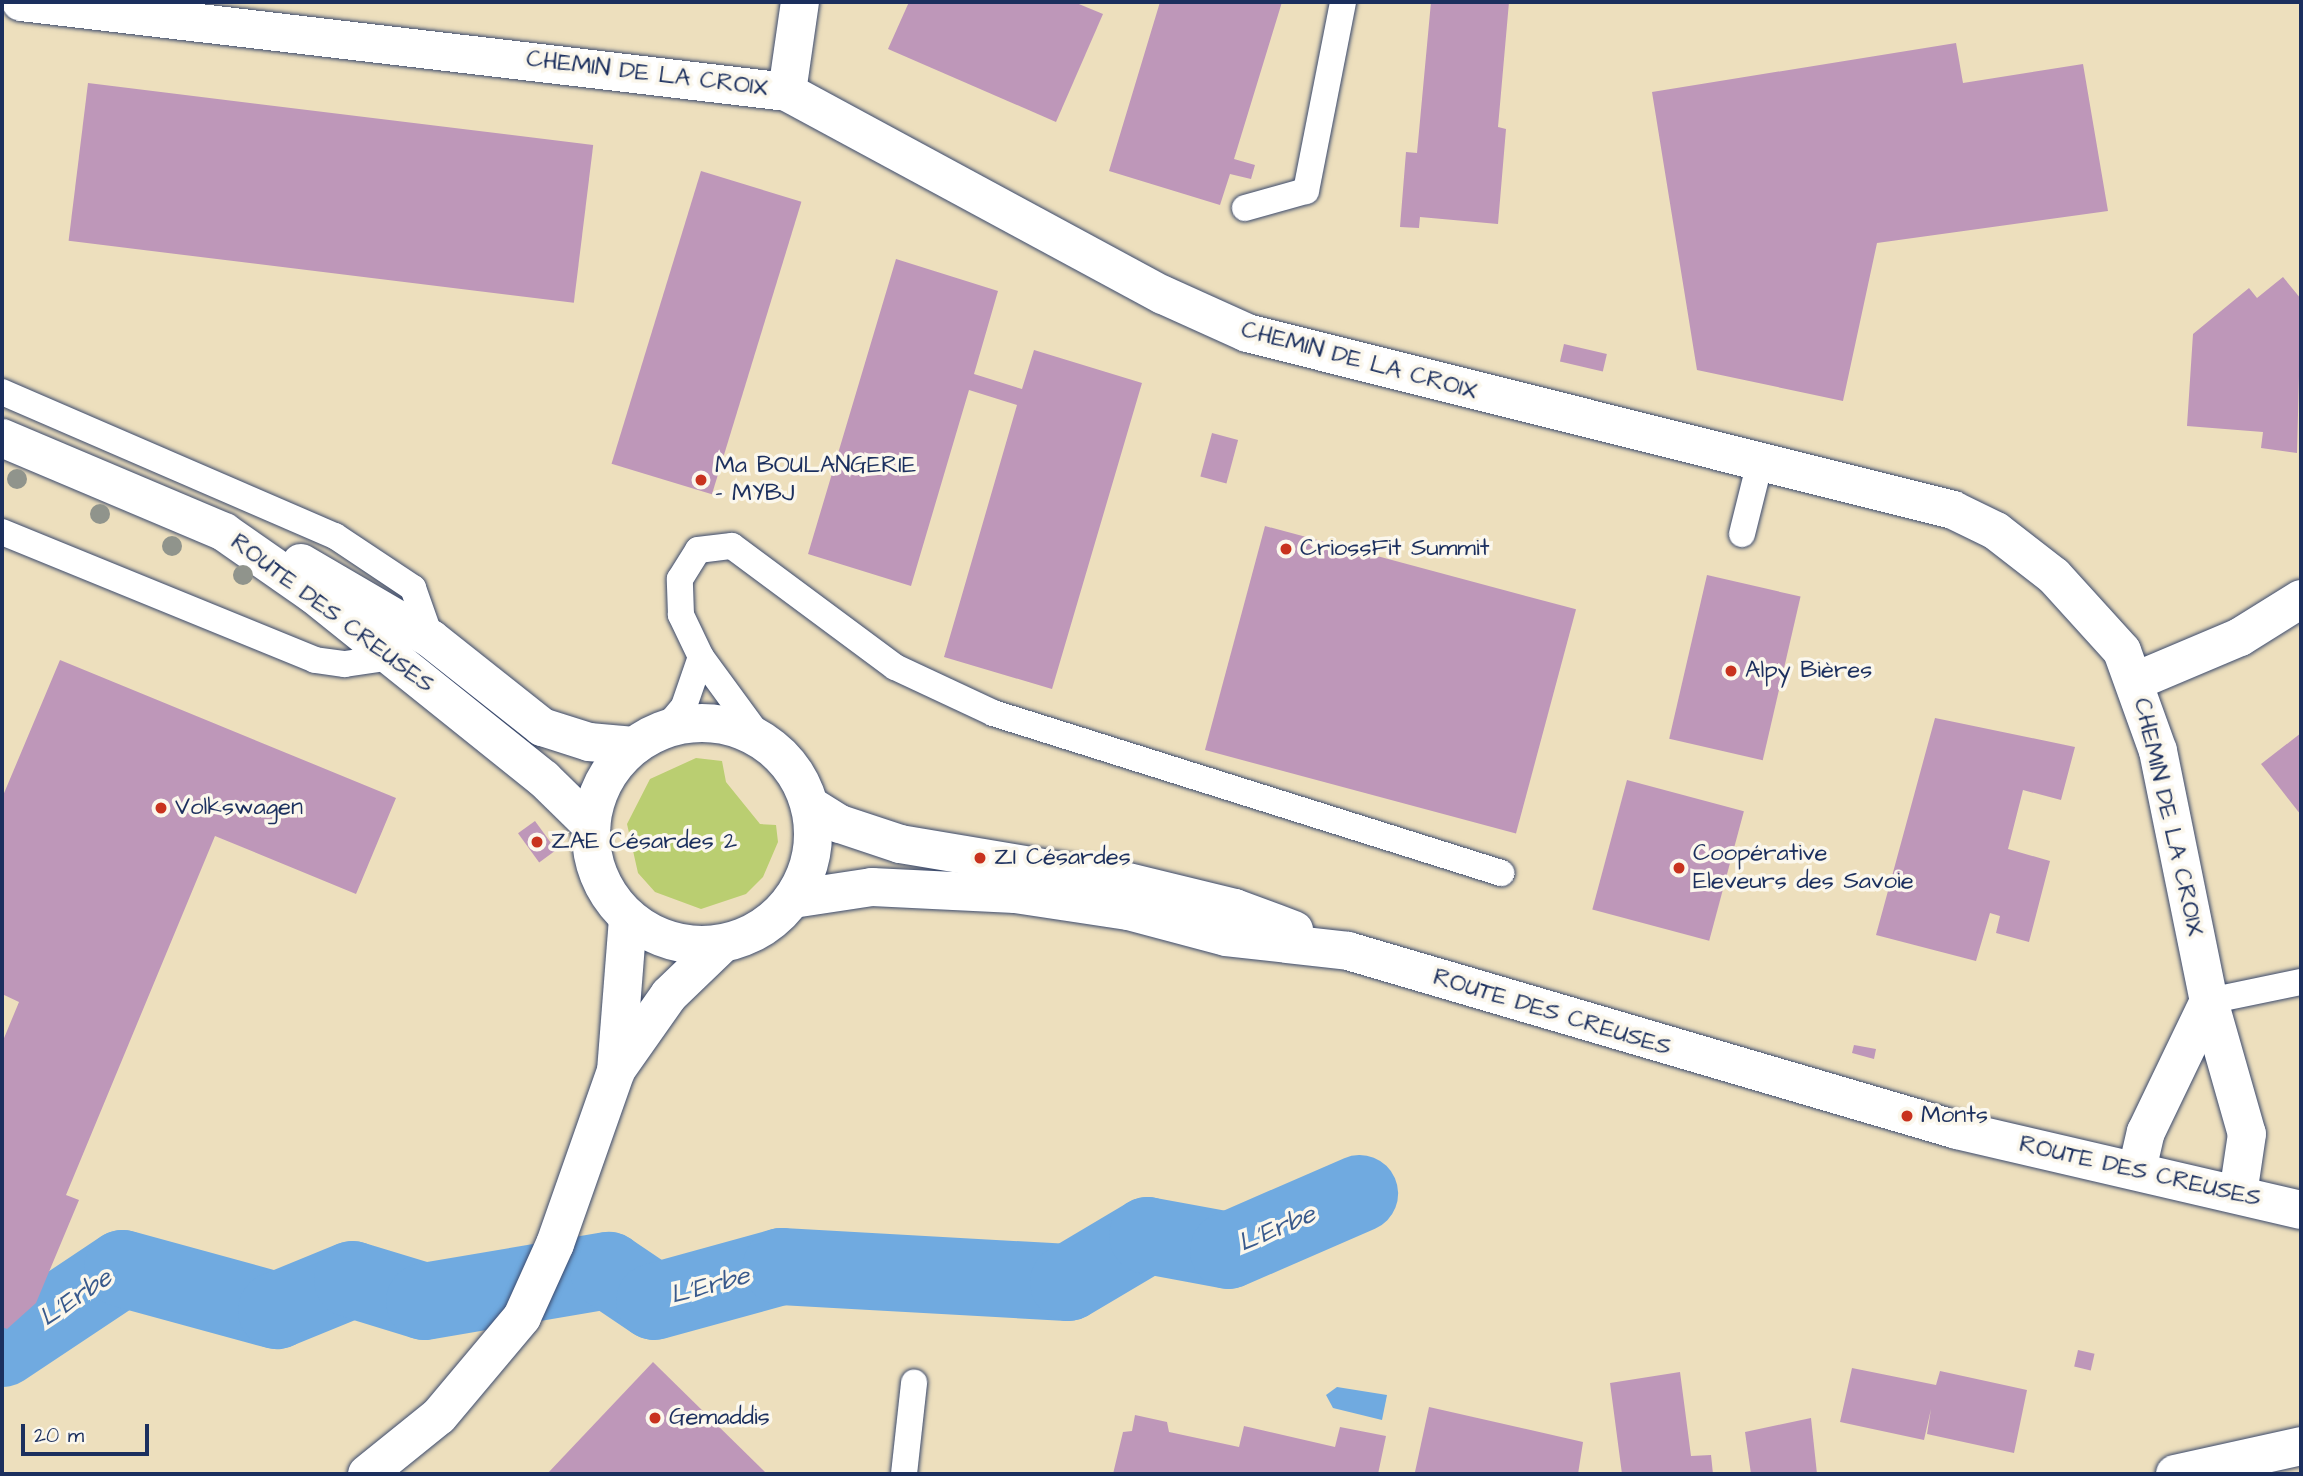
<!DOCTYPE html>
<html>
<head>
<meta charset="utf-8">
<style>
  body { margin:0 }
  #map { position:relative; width:2303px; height:1476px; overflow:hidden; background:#eddfbd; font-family:"Architects Daughter",sans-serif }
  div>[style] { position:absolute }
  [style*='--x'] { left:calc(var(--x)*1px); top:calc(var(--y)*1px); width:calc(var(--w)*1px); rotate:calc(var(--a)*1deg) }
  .green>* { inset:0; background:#bace71 }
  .water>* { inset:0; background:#70aae0 }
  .river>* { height:77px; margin:-38.5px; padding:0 38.5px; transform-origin:38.5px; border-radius:38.5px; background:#70aae0 }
  .building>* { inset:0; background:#be97b9; transform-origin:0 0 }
  .roads { filter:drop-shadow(0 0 2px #3a496c) drop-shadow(0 0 2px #3a496c) }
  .lane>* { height:26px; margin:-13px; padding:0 13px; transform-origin:13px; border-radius:13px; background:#fff }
  .street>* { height:38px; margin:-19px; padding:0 19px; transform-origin:19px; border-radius:19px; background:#fff }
  .secondary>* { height:38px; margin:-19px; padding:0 19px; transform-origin:19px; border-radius:19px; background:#fff }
  .secondary>.ring { margin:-19px; padding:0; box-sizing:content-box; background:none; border:38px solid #fff; border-radius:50% }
  .trees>* { width:20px; height:20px; margin:-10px; border-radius:50%; background:#90948c }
  .dots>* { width:19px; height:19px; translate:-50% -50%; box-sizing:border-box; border:4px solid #fbf7ec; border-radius:50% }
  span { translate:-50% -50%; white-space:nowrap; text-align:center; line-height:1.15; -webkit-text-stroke:7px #fbf7ec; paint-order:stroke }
  .street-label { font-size:24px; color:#1b2f5e }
  .poi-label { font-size:24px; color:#1b2f5e }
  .left { translate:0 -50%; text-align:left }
  .water-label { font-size:26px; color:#395a8c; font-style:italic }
  .frame { position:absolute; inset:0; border:4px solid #1b2f5e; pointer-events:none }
  .scale { position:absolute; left:21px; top:1424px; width:128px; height:32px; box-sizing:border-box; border:4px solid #1b2f5e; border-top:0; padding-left:9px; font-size:21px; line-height:24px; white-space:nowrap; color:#1b2f5e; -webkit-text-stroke:5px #fbf7ec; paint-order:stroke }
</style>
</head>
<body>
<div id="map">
  <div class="green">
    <i style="clip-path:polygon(696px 758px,722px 761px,726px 782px,760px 824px,776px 825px,778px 842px,763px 877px,746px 894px,701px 909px,655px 892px,638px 873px,627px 824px,650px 779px)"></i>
  </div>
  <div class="water">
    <i style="clip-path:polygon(1337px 1387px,1387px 1395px,1382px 1420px,1333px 1408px,1326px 1395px)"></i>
  </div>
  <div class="river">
    <i style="--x:2;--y:1348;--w:144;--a:-33.7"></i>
    <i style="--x:122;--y:1268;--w:160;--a:15.3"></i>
    <i style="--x:276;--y:1310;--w:82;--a:-22.2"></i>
    <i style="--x:352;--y:1279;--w:75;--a:17"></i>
    <i style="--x:424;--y:1301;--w:187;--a:-9.6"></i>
    <i style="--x:608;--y:1270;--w:55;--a:34"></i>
    <i style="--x:654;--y:1301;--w:132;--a:-15.4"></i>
    <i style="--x:781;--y:1266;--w:287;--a:3.2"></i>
    <i style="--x:1068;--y:1282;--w:92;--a:-30.7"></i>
    <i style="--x:1147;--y:1235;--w:82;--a:10.5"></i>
    <i style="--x:1228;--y:1250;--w:143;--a:-23.5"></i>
  </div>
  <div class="building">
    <i style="clip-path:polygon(909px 2px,1074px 2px,1103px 14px,1056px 122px,888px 49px)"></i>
    <i style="clip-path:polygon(1160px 2px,1282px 2px,1234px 159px,1255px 165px,1251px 179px,1230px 174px,1220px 205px,1109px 171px)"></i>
    <i style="clip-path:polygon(1431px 2px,1509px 2px,1498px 127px,1506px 129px,1498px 224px,1420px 217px,1419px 228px,1400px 227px,1406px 152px,1417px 153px)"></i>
    <i style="clip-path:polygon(1956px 43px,1963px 83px,2083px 64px,2108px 211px,1877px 243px,1843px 401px,1697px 370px,1652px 92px)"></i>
    <i style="left:88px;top:83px;width:509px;height:159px;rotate:7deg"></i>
    <i style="left:701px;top:171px;width:105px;height:306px;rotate:17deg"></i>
    <i style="clip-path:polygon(896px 259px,998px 291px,974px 374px,1022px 389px,1034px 350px,1142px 383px,1052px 689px,944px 657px,1017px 405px,969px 390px,911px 586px,808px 554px)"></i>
    <i style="clip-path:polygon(2283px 277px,2301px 299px,2297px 453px,2261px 448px,2263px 432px,2187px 426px,2193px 334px,2249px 288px,2257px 298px)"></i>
    <i style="left:1564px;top:344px;width:44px;height:18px;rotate:13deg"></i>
    <i style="left:1212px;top:433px;width:27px;height:45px;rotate:15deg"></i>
    <i style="left:1265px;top:526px;width:322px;height:232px;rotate:15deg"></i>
    <i style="left:1707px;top:575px;width:96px;height:168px;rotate:13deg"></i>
    <i style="clip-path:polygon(60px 660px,396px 798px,356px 894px,215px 836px,66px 1195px,79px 1200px,36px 1303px,7px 1329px,2px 1327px,2px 1043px,19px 1002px,2px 994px,2px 798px)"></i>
    <i style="clip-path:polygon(1935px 718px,2075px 747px,2061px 800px,2023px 790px,2008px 849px,2050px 861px,2029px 942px,1996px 933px,2000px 916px,1990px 913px,1976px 961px,1876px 935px)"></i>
    <i style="clip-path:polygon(2301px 733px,2301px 815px,2261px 764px)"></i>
    <i style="left:1627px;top:780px;width:121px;height:134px;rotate:15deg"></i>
    <i style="left:535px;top:821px;width:36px;height:21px;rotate:54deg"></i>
    <i style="clip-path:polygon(1854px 1045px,1876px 1049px,1874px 1059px,1852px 1053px)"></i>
    <i style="left:2078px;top:1350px;width:17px;height:17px;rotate:13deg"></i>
    <i style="clip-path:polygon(653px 1362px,767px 1474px,547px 1474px)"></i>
    <i style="clip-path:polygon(1852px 1368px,1936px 1385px,1940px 1371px,2027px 1390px,2014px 1453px,1927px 1434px,1931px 1409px,1924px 1440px,1840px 1422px)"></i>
    <i style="clip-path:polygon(1680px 1372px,1691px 1456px,1711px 1455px,1713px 1474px,1622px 1474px,1610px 1383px)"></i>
    <i style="clip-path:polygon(1429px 1407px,1583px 1442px,1578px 1474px,1415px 1472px)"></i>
    <i style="clip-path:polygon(1135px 1415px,1167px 1422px,1169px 1432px,1239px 1447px,1244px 1426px,1335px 1447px,1340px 1427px,1386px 1436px,1378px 1474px,1113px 1474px,1123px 1432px,1132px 1431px)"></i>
    <i style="clip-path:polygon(1811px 1418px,1817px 1474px,1751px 1474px,1745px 1432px)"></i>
  </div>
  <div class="roads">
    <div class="lane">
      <i style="--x:1245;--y:208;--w:63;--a:-15.6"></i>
      <i style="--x:1306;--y:191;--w:193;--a:-78.9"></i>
      <i style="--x:2;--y:392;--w:363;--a:23.4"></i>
      <i style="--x:335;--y:536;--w:94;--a:33.7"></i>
      <i style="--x:413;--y:588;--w:54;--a:70.6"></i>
      <i style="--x:2;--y:532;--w:338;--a:22.2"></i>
      <i style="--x:315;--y:660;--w:30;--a:8"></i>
      <i style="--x:345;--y:664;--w:48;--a:-8.5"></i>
      <i style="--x:1742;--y:534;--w:74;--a:-76"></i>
      <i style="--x:665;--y:729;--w:30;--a:-50"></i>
      <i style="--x:684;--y:706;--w:52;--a:-70.9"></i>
      <i style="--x:761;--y:739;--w:102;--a:-126.2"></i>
      <i style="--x:701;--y:657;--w:47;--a:-115.5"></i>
      <i style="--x:681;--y:615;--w:36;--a:-92"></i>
      <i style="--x:680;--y:579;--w:34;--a:-58"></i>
      <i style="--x:698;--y:550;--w:34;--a:-7"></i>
      <i style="--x:732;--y:546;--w:203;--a:36.6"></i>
      <i style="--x:895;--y:667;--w:108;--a:25.1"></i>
      <i style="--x:993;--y:713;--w:533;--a:17.48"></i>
      <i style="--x:2209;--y:1001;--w:94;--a:-11.7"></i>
      <i style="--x:904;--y:1474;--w:92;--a:-83.7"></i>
    </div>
    <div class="street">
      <i style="--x:21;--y:2;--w:771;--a:6.7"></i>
      <i style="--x:787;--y:92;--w:427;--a:28.4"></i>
      <i style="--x:1163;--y:295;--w:92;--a:24.3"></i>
      <i style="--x:1247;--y:333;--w:728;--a:14.07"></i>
      <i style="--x:1953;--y:510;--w:48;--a:26"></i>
      <i style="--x:1996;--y:531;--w:73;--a:37.8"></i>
      <i style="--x:2054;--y:576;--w:101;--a:47.8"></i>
      <i style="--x:2122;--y:651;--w:106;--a:70.2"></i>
      <i style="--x:2158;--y:751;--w:255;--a:78.5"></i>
      <i style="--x:787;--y:92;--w:91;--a:-81.8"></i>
      <i style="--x:2136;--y:681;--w:113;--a:-22.9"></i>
      <i style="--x:2240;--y:637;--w:72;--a:-31.9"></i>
      <i style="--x:2137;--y:1170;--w:39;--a:-77"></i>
      <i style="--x:2146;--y:1132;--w:145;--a:-64.3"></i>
      <i style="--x:2209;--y:1001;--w:138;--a:74.1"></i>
      <i style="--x:2247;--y:1134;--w:61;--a:98.5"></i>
      <i style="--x:2175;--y:1474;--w:129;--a:-12.5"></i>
    </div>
    <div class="secondary">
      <i style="--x:2;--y:438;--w:241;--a:22.9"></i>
      <i style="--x:224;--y:532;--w:108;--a:34.9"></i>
      <i style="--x:313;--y:594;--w:296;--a:38.7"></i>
      <i style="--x:544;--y:779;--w:66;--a:44.4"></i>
      <i style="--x:301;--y:563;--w:151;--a:30.3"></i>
      <i style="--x:431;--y:639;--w:142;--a:38.4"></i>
      <i style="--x:542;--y:727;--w:49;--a:17.7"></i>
      <i style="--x:589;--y:742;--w:45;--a:5.1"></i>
      <i class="ring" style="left:591px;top:723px;width:184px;height:184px"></i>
      <i style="--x:811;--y:806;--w:34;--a:32"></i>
      <i style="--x:840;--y:824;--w:63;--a:18.4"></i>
      <i style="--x:900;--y:844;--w:231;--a:9.5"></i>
      <i style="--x:1128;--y:882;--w:110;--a:13.7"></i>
      <i style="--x:1235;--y:908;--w:63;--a:20.4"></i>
      <i style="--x:793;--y:899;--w:80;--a:-8.6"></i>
      <i style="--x:872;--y:887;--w:143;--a:2.8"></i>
      <i style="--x:1015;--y:894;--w:114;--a:8.6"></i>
      <i style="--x:1128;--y:911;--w:101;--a:14.9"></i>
      <i style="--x:1226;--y:937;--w:123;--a:6.5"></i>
      <i style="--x:1348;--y:951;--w:635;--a:16.38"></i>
      <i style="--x:1957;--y:1130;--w:353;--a:13.1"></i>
      <i style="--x:619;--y:1066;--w:87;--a:-54.8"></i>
      <i style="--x:669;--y:995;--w:74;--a:-43.9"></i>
      <i style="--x:367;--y:1474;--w:92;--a:-38.9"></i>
      <i style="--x:439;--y:1416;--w:129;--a:-50"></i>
      <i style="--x:522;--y:1317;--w:80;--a:-65.7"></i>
      <i style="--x:555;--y:1244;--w:183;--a:-70.6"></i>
      <i style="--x:616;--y:1071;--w:154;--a:-85.5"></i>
    </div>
  </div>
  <div class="trees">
    <i style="left:17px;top:479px"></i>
    <i style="left:100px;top:514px"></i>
    <i style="left:172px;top:546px"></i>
    <i style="left:243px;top:575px"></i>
  </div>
  <div class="dots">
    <i style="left:701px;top:480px;background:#c8321e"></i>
    <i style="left:1286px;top:549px;background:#c8321e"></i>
    <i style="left:1731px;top:671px;background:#c8321e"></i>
    <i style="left:161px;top:808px;background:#c8321e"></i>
    <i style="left:537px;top:842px;background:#c8321e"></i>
    <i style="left:980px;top:858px;background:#c8321e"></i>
    <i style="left:1679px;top:868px;background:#c8321e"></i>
    <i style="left:1907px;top:1116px;background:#c8321e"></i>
    <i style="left:655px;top:1418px;background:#c8321e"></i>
  </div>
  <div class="street-label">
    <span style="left:647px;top:74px;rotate:7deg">CHEMIN DE LA CROIX</span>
    <span style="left:1359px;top:361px;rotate:15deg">CHEMIN DE LA CROIX</span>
    <span style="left:332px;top:614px;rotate:37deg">ROUTE DES CREUSES</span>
    <span style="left:2168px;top:817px;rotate:77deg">CHEMIN DE LA CROIX</span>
    <span style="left:1552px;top:1013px;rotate:17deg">ROUTE DES CREUSES</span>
    <span style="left:2140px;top:1172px;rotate:13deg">ROUTE DES CREUSES</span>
  </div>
  <div class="poi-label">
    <span class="left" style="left:715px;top:480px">Ma BOULANGERIE<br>- MYBJ</span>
    <span class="left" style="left:1300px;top:549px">CriossFit Summit</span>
    <span class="left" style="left:1745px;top:671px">Alpy Bières</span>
    <span class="left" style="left:175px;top:808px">Volkswagen</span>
    <span class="left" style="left:551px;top:842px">ZAE Césardes 2</span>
    <span class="left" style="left:1693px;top:868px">Coopérative<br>Eleveurs des Savoie</span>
    <span class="left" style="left:994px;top:858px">ZI Césardes</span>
    <span class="left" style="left:1921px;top:1116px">Monts</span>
    <span class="left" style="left:669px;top:1418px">Gemaddis</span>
  </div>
  <div class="water-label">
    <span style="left:1277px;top:1229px;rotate:-23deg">L'Erbe</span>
    <span style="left:710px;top:1286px;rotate:-15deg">L'Erbe</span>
    <span style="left:76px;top:1298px;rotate:-34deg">L'Erbe</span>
  </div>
  <div class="frame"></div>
  <div class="scale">20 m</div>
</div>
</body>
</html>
